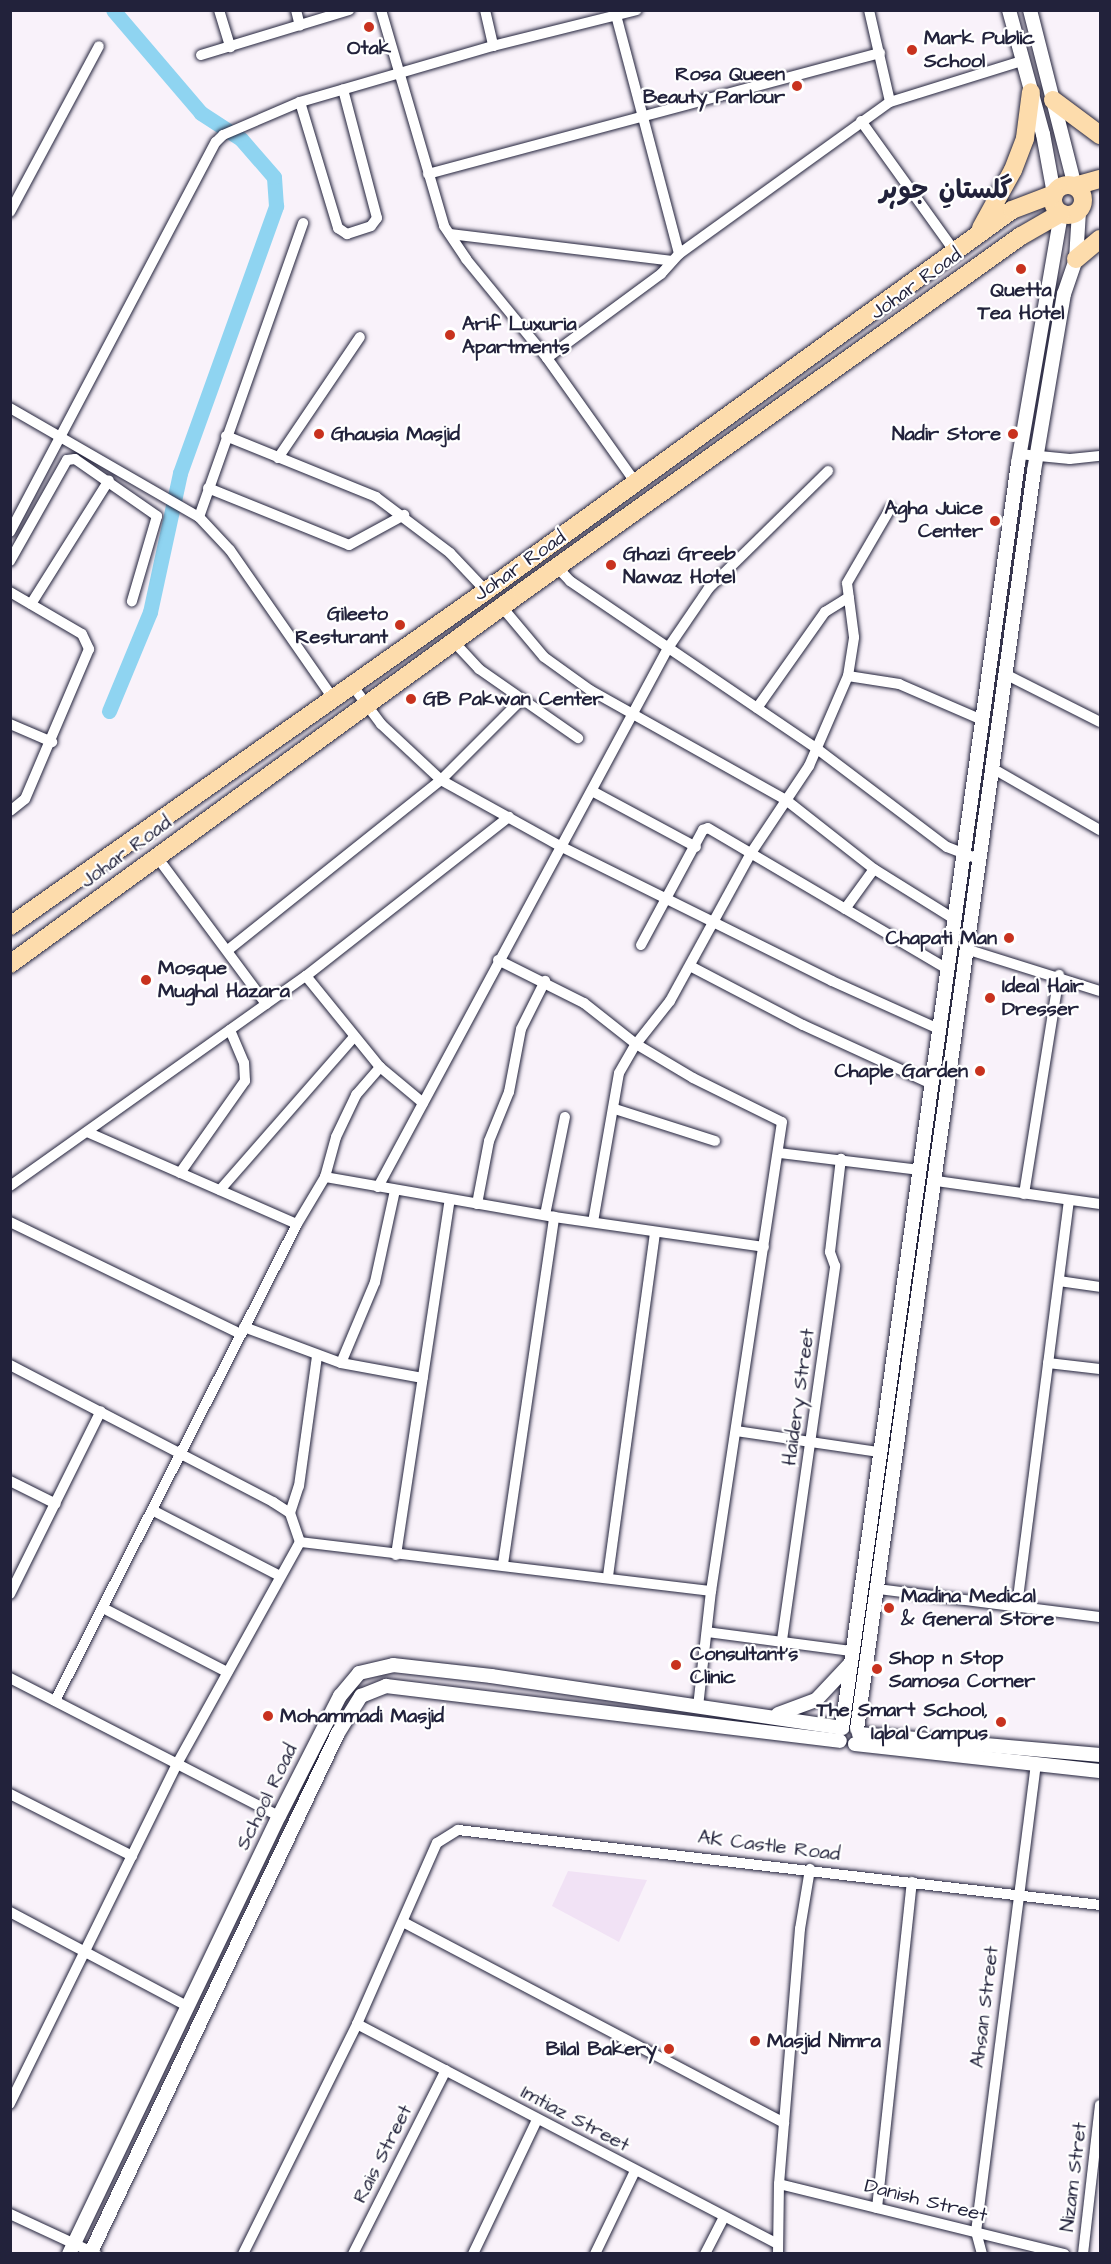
<!DOCTYPE html>
<html>
<head>
<meta charset="utf-8">
<style>
  body { margin:0 }
  #map { position:relative; width:1111px; height:2264px; overflow:hidden; background:#f9f2fa; font-family:"Architects Daughter","Playpen Sans Arabic",sans-serif }
  div>[style] { position:absolute }
  [style*='--x'] { left:calc(var(--x)*1px); top:calc(var(--y)*1px); width:calc(var(--w)*1px); rotate:calc(var(--a)*1deg) }
  .built>* { inset:0; background:#f1e2f5 }
  .canal>* { height:15px; margin:-7.5px; padding:0 7.5px; transform-origin:7.5px; border-radius:7.5px; background:#8fd4f1 }
  .roads { filter:drop-shadow(0 0 2px #22223b) drop-shadow(0 0 2px #22223b) }
  .minor>* { height:10px; margin:-5px; padding:0 5px; transform-origin:5px; border-radius:5px; background:#fff }
  .tertiary>* { height:14px; margin:-7px; padding:0 7px; transform-origin:7px; border-radius:7px; background:#fff }
  .primary>* { height:18px; margin:-9px; padding:0 9px; transform-origin:9px; border-radius:9px; background:#fddcac }
  .primary>.ring { margin:-9px; padding:0; box-sizing:content-box; background:none; border:18px solid #fddcac; border-radius:50% }
  .dots>* { width:16px; height:16px; translate:-50% -50%; box-sizing:border-box; border:3px solid #fff; border-radius:50% }
  span { translate:-50% -50%; white-space:nowrap; text-align:center; line-height:1.15; -webkit-text-stroke:4.5px #fff; paint-order:stroke }
  .poi-label { font-size:20px; color:#22223b; font-weight:700 }
  .left { translate:0 -50%; text-align:left }
  .right { translate:-100% -50%; text-align:right }
  .street-label { font-size:20px; color:#22223b }
  .district-label { font-size:26px; color:#22223b; font-weight:700 }
  .frame { position:absolute; inset:0; border:12px solid #22223b; pointer-events:none }
</style>
</head>
<body>
<div id="map">
  <div class="built">
    <i style="clip-path:polygon(568px 1871px,647px 1880px,619px 1942px,552px 1906px)"></i>
  </div>
  <div class="canal">
    <i style="--x:109;--y:711;--w:107;--a:-67.5"></i>
    <i style="--x:150;--y:612;--w:142;--a:-77.8"></i>
    <i style="--x:180;--y:473;--w:284;--a:-70.2"></i>
    <i style="--x:276;--y:206;--w:29;--a:-94"></i>
    <i style="--x:274;--y:177;--w:50;--a:-131"></i>
    <i style="--x:241;--y:139;--w:48;--a:-147"></i>
    <i style="--x:201;--y:113;--w:135;--a:-130.5"></i>
  </div>
  <div class="roads">
    <div class="minor">
      <i style="--x:219;--y:10;--w:39;--a:73"></i>
      <i style="--x:296;--y:10;--w:16;--a:76"></i>
      <i style="--x:381;--y:10;--w:225;--a:73.7"></i>
      <i style="--x:444;--y:226;--w:40;--a:56"></i>
      <i style="--x:466;--y:259;--w:128;--a:50.7"></i>
      <i style="--x:547;--y:358;--w:152;--a:54.6"></i>
      <i style="--x:485;--y:10;--w:37;--a:77"></i>
      <i style="--x:869;--y:10;--w:94;--a:77.1"></i>
      <i style="--x:616;--y:15;--w:247;--a:75.2"></i>
      <i style="--x:201;--y:55;--w:155;--a:-16.9"></i>
      <i style="--x:300;--y:102;--w:132;--a:73.2"></i>
      <i style="--x:338;--y:228;--w:11;--a:34"></i>
      <i style="--x:347;--y:234;--w:25;--a:-18"></i>
      <i style="--x:371;--y:226;--w:10;--a:-53"></i>
      <i style="--x:377;--y:218;--w:133;--a:-104.8"></i>
      <i style="--x:861;--y:121;--w:161;--a:54.3"></i>
      <i style="--x:428;--y:174;--w:468;--a:-15"></i>
      <i style="--x:10;--y:212;--w:188;--a:-61.8"></i>
      <i style="--x:450;--y:234;--w:224;--a:6.9"></i>
      <i style="--x:547;--y:358;--w:142;--a:-36.4"></i>
      <i style="--x:661;--y:274;--w:27;--a:-48"></i>
      <i style="--x:679;--y:254;--w:260;--a:-35.8"></i>
      <i style="--x:890;--y:102;--w:138;--a:-17.3"></i>
      <i style="--x:10;--y:408;--w:218;--a:30"></i>
      <i style="--x:199;--y:517;--w:45;--a:46.8"></i>
      <i style="--x:230;--y:550;--w:180;--a:55.2"></i>
      <i style="--x:226;--y:436;--w:162;--a:22.1"></i>
      <i style="--x:376;--y:497;--w:93;--a:37.1"></i>
      <i style="--x:450;--y:553;--w:52;--a:46.5"></i>
      <i style="--x:1019;--y:454;--w:51;--a:5.6"></i>
      <i style="--x:1070;--y:459;--w:30;--a:-6"></i>
      <i style="--x:278;--y:458;--w:146;--a:-55.9"></i>
      <i style="--x:208;--y:488;--w:152;--a:22"></i>
      <i style="--x:349;--y:545;--w:63;--a:-28.6"></i>
      <i style="--x:199;--y:517;--w:312;--a:-70.5"></i>
      <i style="--x:10;--y:532;--w:441;--a:-62.2"></i>
      <i style="--x:216;--y:142;--w:10;--a:-45"></i>
      <i style="--x:223;--y:135;--w:84;--a:-23.2"></i>
      <i style="--x:300;--y:102;--w:201;--a:-16.2"></i>
      <i style="--x:493;--y:46;--w:148;--a:-14"></i>
      <i style="--x:10;--y:561;--w:116;--a:-60.6"></i>
      <i style="--x:67;--y:460;--w:8;--a:-7"></i>
      <i style="--x:75;--y:459;--w:100;--a:34.8"></i>
      <i style="--x:157;--y:516;--w:89;--a:106.4"></i>
      <i style="--x:557;--y:567;--w:19;--a:47"></i>
      <i style="--x:570;--y:581;--w:297;--a:34.2"></i>
      <i style="--x:816;--y:748;--w:164;--a:37.1"></i>
      <i style="--x:947;--y:847;--w:34;--a:21"></i>
      <i style="--x:10;--y:592;--w:83;--a:30.3"></i>
      <i style="--x:82;--y:634;--w:17;--a:65"></i>
      <i style="--x:89;--y:649;--w:163;--a:113.1"></i>
      <i style="--x:25;--y:799;--w:19;--a:141"></i>
      <i style="--x:31;--y:604;--w:146;--a:-57.8"></i>
      <i style="--x:502;--y:607;--w:65;--a:50"></i>
      <i style="--x:544;--y:657;--w:57;--a:35.7"></i>
      <i style="--x:590;--y:690;--w:225;--a:29.3"></i>
      <i style="--x:786;--y:800;--w:112;--a:38.1"></i>
      <i style="--x:874;--y:869;--w:94;--a:32"></i>
      <i style="--x:454;--y:642;--w:37;--a:47"></i>
      <i style="--x:479;--y:669;--w:121;--a:34.9"></i>
      <i style="--x:1005;--y:674;--w:106;--a:26.8"></i>
      <i style="--x:848;--y:676;--w:52;--a:8.9"></i>
      <i style="--x:899;--y:684;--w:90;--a:23.4"></i>
      <i style="--x:352;--y:685;--w:49;--a:53.4"></i>
      <i style="--x:381;--y:724;--w:82;--a:43"></i>
      <i style="--x:441;--y:780;--w:138;--a:29"></i>
      <i style="--x:562;--y:847;--w:301;--a:26.4"></i>
      <i style="--x:832;--y:981;--w:117;--a:24.2"></i>
      <i style="--x:757;--y:708;--w:118;--a:-54.7"></i>
      <i style="--x:825;--y:612;--w:28;--a:-32"></i>
      <i style="--x:10;--y:724;--w:46;--a:23.2"></i>
      <i style="--x:992;--y:768;--w:125;--a:29.9"></i>
      <i style="--x:592;--y:791;--w:118;--a:28.3"></i>
      <i style="--x:157;--y:857;--w:183;--a:53.4"></i>
      <i style="--x:845;--y:909;--w:49;--a:-54.1"></i>
      <i style="--x:641;--y:945;--w:131;--a:-61.7"></i>
      <i style="--x:703;--y:830;--w:5;--a:-22"></i>
      <i style="--x:708;--y:828;--w:277;--a:30.5"></i>
      <i style="--x:228;--y:950;--w:273;--a:-38.6"></i>
      <i style="--x:441;--y:780;--w:113;--a:-45"></i>
      <i style="--x:969;--y:950;--w:137;--a:17.4"></i>
      <i style="--x:498;--y:960;--w:96;--a:26.6"></i>
      <i style="--x:584;--y:1003;--w:66;--a:38.3"></i>
      <i style="--x:636;--y:1044;--w:66;--a:30.8"></i>
      <i style="--x:693;--y:1078;--w:99;--a:26.3"></i>
      <i style="--x:782;--y:1122;--w:474;--a:98.6"></i>
      <i style="--x:711;--y:1591;--w:117;--a:96.4"></i>
      <i style="--x:690;--y:966;--w:127;--a:27.6"></i>
      <i style="--x:803;--y:1025;--w:142;--a:24.6"></i>
      <i style="--x:306;--y:976;--w:117;--a:50.9"></i>
      <i style="--x:380;--y:1067;--w:56;--a:39.9"></i>
      <i style="--x:615;--y:1109;--w:105;--a:17.7"></i>
      <i style="--x:87;--y:1132;--w:229;--a:23.7"></i>
      <i style="--x:779;--y:1153;--w:141;--a:6.9"></i>
      <i style="--x:180;--y:1173;--w:113;--a:-54.8"></i>
      <i style="--x:245;--y:1081;--w:18;--a:-93"></i>
      <i style="--x:244;--y:1063;--w:36;--a:-113"></i>
      <i style="--x:325;--y:1177;--w:232;--a:9.9"></i>
      <i style="--x:554;--y:1217;--w:212;--a:8.1"></i>
      <i style="--x:936;--y:1181;--w:166;--a:8"></i>
      <i style="--x:10;--y:1186;--w:363;--a:-35.4"></i>
      <i style="--x:306;--y:976;--w:258;--a:-38.1"></i>
      <i style="--x:378;--y:1187;--w:612;--a:-61.72"></i>
      <i style="--x:668;--y:648;--w:73;--a:-55.7"></i>
      <i style="--x:709;--y:588;--w:167;--a:-44.5"></i>
      <i style="--x:220;--y:1190;--w:203;--a:-48.8"></i>
      <i style="--x:1024;--y:1194;--w:222;--a:-80.9"></i>
      <i style="--x:477;--y:1204;--w:64;--a:-79.2"></i>
      <i style="--x:489;--y:1141;--w:53;--a:-67.8"></i>
      <i style="--x:509;--y:1092;--w:64;--a:-79.2"></i>
      <i style="--x:521;--y:1029;--w:54;--a:-63.4"></i>
      <i style="--x:545;--y:1215;--w:100;--a:-78.5"></i>
      <i style="--x:10;--y:1222;--w:257;--a:25.9"></i>
      <i style="--x:593;--y:1222;--w:151;--a:-80.1"></i>
      <i style="--x:619;--y:1073;--w:34;--a:-60"></i>
      <i style="--x:636;--y:1044;--w:55;--a:-51.7"></i>
      <i style="--x:670;--y:1001;--w:169;--a:-61.3"></i>
      <i style="--x:751;--y:853;--w:105;--a:-56.3"></i>
      <i style="--x:809;--y:766;--w:98;--a:-66.6"></i>
      <i style="--x:848;--y:676;--w:39;--a:-81"></i>
      <i style="--x:854;--y:637;--w:54;--a:-97.4"></i>
      <i style="--x:847;--y:583;--w:86;--a:-59.8"></i>
      <i style="--x:1059;--y:1281;--w:41;--a:8.3"></i>
      <i style="--x:244;--y:1327;--w:103;--a:20.4"></i>
      <i style="--x:341;--y:1363;--w:83;--a:10.4"></i>
      <i style="--x:341;--y:1363;--w:88;--a:-67.2"></i>
      <i style="--x:375;--y:1282;--w:94;--a:-77.7"></i>
      <i style="--x:1048;--y:1363;--w:52;--a:6.6"></i>
      <i style="--x:10;--y:1365;--w:297;--a:27.5"></i>
      <i style="--x:273;--y:1502;--w:20;--a:33"></i>
      <i style="--x:290;--y:1513;--w:31;--a:71"></i>
      <i style="--x:300;--y:1542;--w:254;--a:119"></i>
      <i style="--x:177;--y:1764;--w:379;--a:116.2"></i>
      <i style="--x:736;--y:1431;--w:145;--a:8.4"></i>
      <i style="--x:10;--y:1481;--w:51;--a:26.6"></i>
      <i style="--x:152;--y:1510;--w:144;--a:27.3"></i>
      <i style="--x:290;--y:1513;--w:28;--a:-72"></i>
      <i style="--x:299;--y:1486;--w:131;--a:-82.1"></i>
      <i style="--x:300;--y:1542;--w:414;--a:6.8"></i>
      <i style="--x:396;--y:1555;--w:359;--a:-81.4"></i>
      <i style="--x:503;--y:1564;--w:351;--a:-81.6"></i>
      <i style="--x:608;--y:1576;--w:347;--a:-82.2"></i>
      <i style="--x:878;--y:1589;--w:224;--a:7.2"></i>
      <i style="--x:10;--y:1594;--w:204;--a:-63.6"></i>
      <i style="--x:1017;--y:1606;--w:408;--a:-82.7"></i>
      <i style="--x:103;--y:1608;--w:140;--a:27.3"></i>
      <i style="--x:707;--y:1632;--w:146;--a:7.5"></i>
      <i style="--x:782;--y:1640;--w:378;--a:-81.9"></i>
      <i style="--x:835;--y:1266;--w:15;--a:-110"></i>
      <i style="--x:830;--y:1252;--w:94;--a:-83.3"></i>
      <i style="--x:10;--y:1678;--w:302;--a:27.2"></i>
      <i style="--x:55;--y:1701;--w:535;--a:-63.1"></i>
      <i style="--x:297;--y:1224;--w:55;--a:-59.2"></i>
      <i style="--x:325;--y:1177;--w:41;--a:-74.6"></i>
      <i style="--x:336;--y:1137;--w:47;--a:-64.5"></i>
      <i style="--x:356;--y:1095;--w:37;--a:-49"></i>
      <i style="--x:10;--y:1794;--w:137;--a:26.9"></i>
      <i style="--x:10;--y:1912;--w:200;--a:28"></i>
      <i style="--x:403;--y:1922;--w:431;--a:27.8"></i>
      <i style="--x:357;--y:2024;--w:475;--a:27.6"></i>
      <i style="--x:779;--y:2184;--w:294;--a:13.8"></i>
      <i style="--x:877;--y:2208;--w:328;--a:-83.9"></i>
      <i style="--x:10;--y:2214;--w:95;--a:24.9"></i>
      <i style="--x:243;--y:2254;--w:257;--a:-63.6"></i>
      <i style="--x:357;--y:2024;--w:198;--a:-66.2"></i>
      <i style="--x:437;--y:1843;--w:25;--a:-32"></i>
      <i style="--x:458;--y:1830;--w:646;--a:6.66"></i>
      <i style="--x:353;--y:2254;--w:206;--a:-63.2"></i>
      <i style="--x:473;--y:2254;--w:148;--a:-64.5"></i>
      <i style="--x:595;--y:2254;--w:92;--a:-64.3"></i>
      <i style="--x:705;--y:2254;--w:42;--a:-62.8"></i>
      <i style="--x:778;--y:2254;--w:70;--a:-89.2"></i>
      <i style="--x:779;--y:2184;--w:256;--a:-85.3"></i>
      <i style="--x:800;--y:1929;--w:61;--a:-80.5"></i>
      <i style="--x:982;--y:2254;--w:23;--a:-105"></i>
      <i style="--x:976;--y:2232;--w:471;--a:-82.7"></i>
      <i style="--x:1083;--y:2254;--w:150;--a:-83.5"></i>
    </div>
    <div class="tertiary">
      <i style="--x:1009;--y:10;--w:129;--a:74.7"></i>
      <i style="--x:1043;--y:134;--w:61;--a:79.6"></i>
      <i style="--x:1030;--y:10;--w:182;--a:75.7"></i>
      <i style="--x:778;--y:1714;--w:40;--a:-20.2"></i>
      <i style="--x:816;--y:1700;--w:48;--a:-46.7"></i>
      <i style="--x:857;--y:1729;--w:1270;--a:-81.99"></i>
      <i style="--x:1034;--y:471;--w:180;--a:-80.4"></i>
      <i style="--x:1064;--y:294;--w:37;--a:-71"></i>
      <i style="--x:1076;--y:259;--w:48;--a:-86.4"></i>
      <i style="--x:859;--y:1734;--w:242;--a:5"></i>
      <i style="--x:855;--y:1744;--w:246;--a:6.3"></i>
      <i style="--x:69;--y:2254;--w:486;--a:-64.4"></i>
      <i style="--x:279;--y:1816;--w:135;--a:-63.1"></i>
      <i style="--x:340;--y:1696;--w:30;--a:-50"></i>
      <i style="--x:359;--y:1673;--w:35;--a:-13"></i>
      <i style="--x:393;--y:1665;--w:99;--a:6.4"></i>
      <i style="--x:491;--y:1676;--w:355;--a:8.4"></i>
      <i style="--x:842;--y:1728;--w:1277;--a:-82.08"></i>
      <i style="--x:1018;--y:463;--w:254;--a:-80.2"></i>
      <i style="--x:90;--y:2254;--w:577;--a:-64.55"></i>
      <i style="--x:338;--y:1733;--w:44;--a:-58.1"></i>
      <i style="--x:361;--y:1696;--w:27;--a:-22"></i>
      <i style="--x:386;--y:1686;--w:457;--a:6.9"></i>
    </div>
    <div class="primary">
      <i style="--x:1053;--y:100;--w:59;--a:36.7"></i>
      <i class="ring" style="left:1053px;top:185px;width:12px;height:12px"></i>
      <i style="--x:1075;--y:186;--w:26;--a:-16"></i>
      <i style="--x:981;--y:228;--w:66;--a:-61.1"></i>
      <i style="--x:1013;--y:170;--w:34;--a:-69"></i>
      <i style="--x:1025;--y:138;--w:46;--a:-82.6"></i>
      <i style="--x:1076;--y:259;--w:31;--a:-40"></i>
      <i style="--x:10;--y:926;--w:582;--a:-35.14"></i>
      <i style="--x:486;--y:591;--w:649;--a:-35.92"></i>
      <i style="--x:1012;--y:210;--w:45;--a:-20.9"></i>
      <i style="--x:10;--y:964;--w:633;--a:-36"></i>
      <i style="--x:522;--y:592;--w:613;--a:-35.51"></i>
      <i style="--x:1021;--y:236;--w:46;--a:-29.9"></i>
    </div>
  </div>
  <div class="dots">
    <i style="left:369px;top:27px;background:#c8321e"></i>
    <i style="left:912px;top:50px;background:#c8321e"></i>
    <i style="left:797px;top:86px;background:#c8321e"></i>
    <i style="left:1021px;top:269px;background:#c8321e"></i>
    <i style="left:450px;top:335px;background:#c8321e"></i>
    <i style="left:319px;top:434px;background:#c8321e"></i>
    <i style="left:1013px;top:434px;background:#c8321e"></i>
    <i style="left:995px;top:521px;background:#c8321e"></i>
    <i style="left:611px;top:565px;background:#c8321e"></i>
    <i style="left:400px;top:625px;background:#c8321e"></i>
    <i style="left:411px;top:699px;background:#c8321e"></i>
    <i style="left:1009px;top:938px;background:#c8321e"></i>
    <i style="left:146px;top:980px;background:#c8321e"></i>
    <i style="left:990px;top:998px;background:#c8321e"></i>
    <i style="left:980px;top:1071px;background:#c8321e"></i>
    <i style="left:889px;top:1608px;background:#c8321e"></i>
    <i style="left:676px;top:1665px;background:#c8321e"></i>
    <i style="left:877px;top:1669px;background:#c8321e"></i>
    <i style="left:268px;top:1716px;background:#c8321e"></i>
    <i style="left:1001px;top:1722px;background:#c8321e"></i>
    <i style="left:755px;top:2041px;background:#c8321e"></i>
    <i style="left:669px;top:2049px;background:#c8321e"></i>
  </div>
  <div class="poi-label">
    <span class="left" style="left:924px;top:50px">Mark Public<br>School</span>
    <span style="left:369px;top:48px">Otak</span>
    <span class="right" style="left:785px;top:86px">Rosa Queen<br>Beauty Parlour</span>
    <span style="left:1021px;top:302px">Quetta<br>Tea Hotel</span>
    <span class="left" style="left:462px;top:336px">Arif Luxuria<br>Apartments</span>
    <span class="left" style="left:331px;top:434px">Ghausia Masjid</span>
    <span class="right" style="left:1001px;top:434px">Nadir Store</span>
    <span class="right" style="left:983px;top:520px">Agha Juice<br>Center</span>
    <span class="left" style="left:623px;top:566px">Ghazi Greeb<br>Nawaz Hotel</span>
    <span class="right" style="left:388px;top:626px">Gileeto<br>Resturant</span>
    <span class="left" style="left:423px;top:699px">GB Pakwan Center</span>
    <span class="right" style="left:997px;top:938px">Chapati Man</span>
    <span class="left" style="left:158px;top:980px">Mosque<br>Mughal Hazara</span>
    <span class="left" style="left:1002px;top:998px">Ideal Hair<br>Dresser</span>
    <span class="right" style="left:968px;top:1071px">Chaple Garden</span>
    <span class="left" style="left:901px;top:1608px">Madina Medical<br>&amp; General Store</span>
    <span class="left" style="left:690px;top:1666px">Consultant's<br>Clinic</span>
    <span class="left" style="left:889px;top:1670px">Shop n Stop<br>Samosa Corner</span>
    <span class="right" style="left:988px;top:1722px">The Smart School,<br>Iqbal Campus</span>
    <span class="left" style="left:280px;top:1716px">Mohammadi Masjid</span>
    <span class="left" style="left:767px;top:2041px">Masjid Nimra</span>
    <span class="right" style="left:657px;top:2049px">Bilal Bakery</span>
  </div>
  <div class="street-label">
    <span style="left:916px;top:284px;rotate:-36deg">Johar Road</span>
    <span style="left:520px;top:566px;rotate:-35deg">Johar Road</span>
    <span style="left:126px;top:852px;rotate:-36deg">Johar Road</span>
    <span style="left:799px;top:1397px;rotate:-82deg">Haidery Street</span>
    <span style="left:267px;top:1797px;rotate:-64deg">School Road</span>
    <span style="left:769px;top:1846px;rotate:7deg">AK Castle Road</span>
    <span style="left:985px;top:2007px;rotate:-83deg">Ahsan Street</span>
    <span style="left:575px;top:2119px;rotate:28deg">Imtiaz Street</span>
    <span style="left:383px;top:2154px;rotate:-63deg">Rais Street</span>
    <span style="left:1074px;top:2177px;rotate:-83deg">Nizam Stret</span>
    <span style="left:926px;top:2201px;rotate:14deg">Danish Street</span>
  </div>
  <div class="district-label">
    <span style="left:946px;top:191px">گلستانِ جوہر</span>
  </div>
  <div class="frame"></div>
</div>
</body>
</html>
